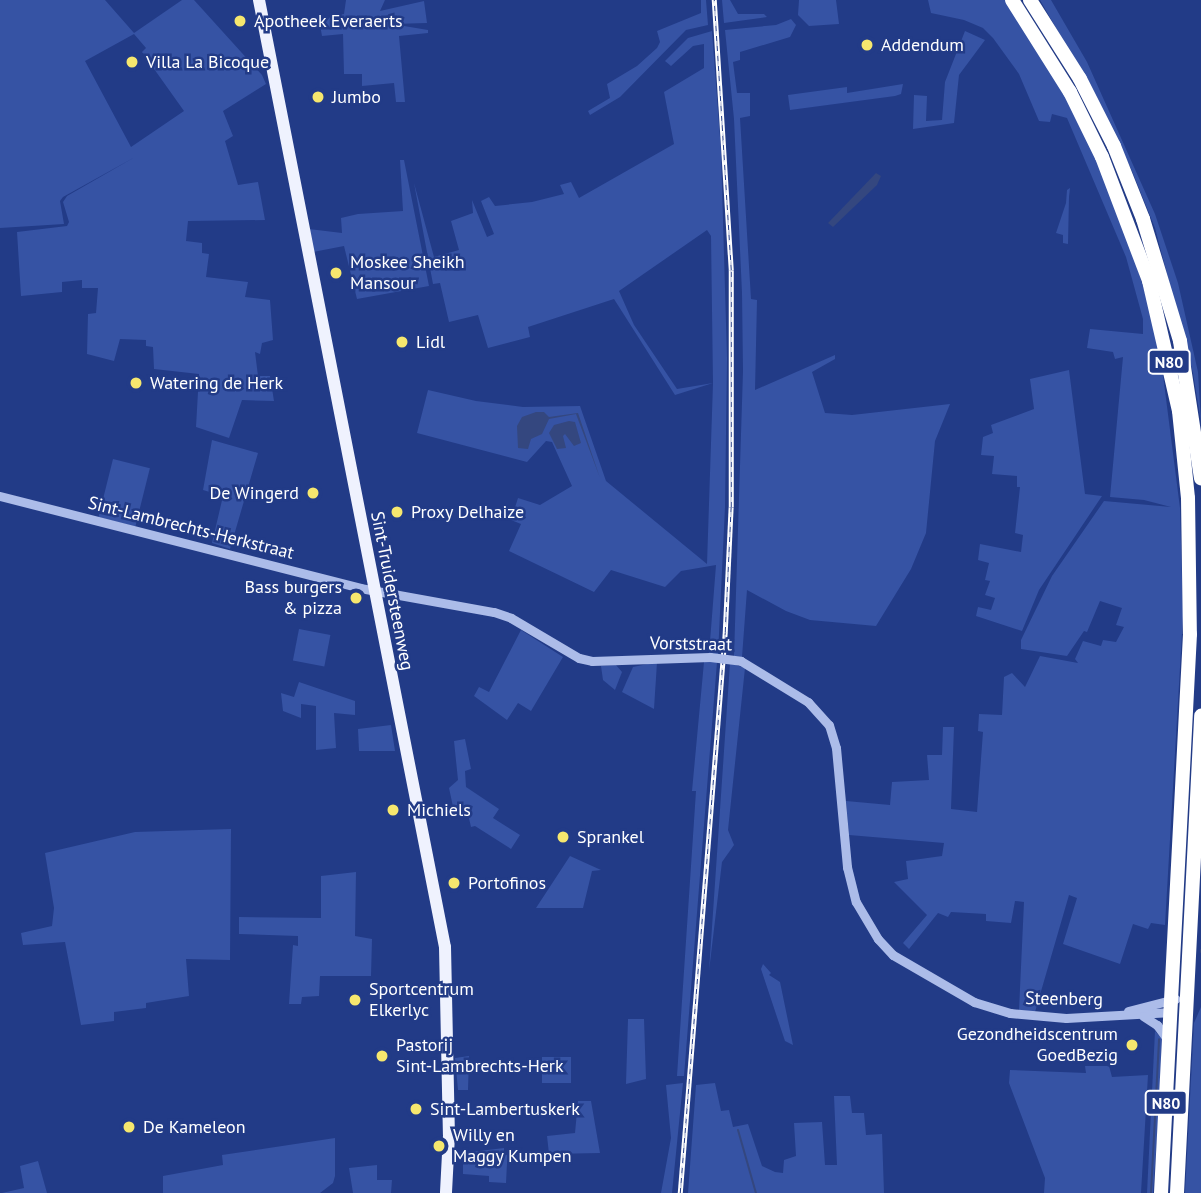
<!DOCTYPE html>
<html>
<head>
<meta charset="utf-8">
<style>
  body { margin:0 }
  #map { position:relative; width:1201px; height:1193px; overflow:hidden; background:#223b87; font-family:"PT Sans",sans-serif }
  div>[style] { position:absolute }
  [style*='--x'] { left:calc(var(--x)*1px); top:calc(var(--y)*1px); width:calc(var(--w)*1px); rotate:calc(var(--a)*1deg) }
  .green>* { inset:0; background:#3653a4; transform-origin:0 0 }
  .water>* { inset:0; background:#34477f }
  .stream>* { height:2px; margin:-1px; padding:0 1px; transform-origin:1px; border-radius:1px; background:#34477f }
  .minor>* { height:9px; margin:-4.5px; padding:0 4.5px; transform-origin:4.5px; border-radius:4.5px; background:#acbce9 }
  .major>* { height:12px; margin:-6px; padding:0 6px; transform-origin:6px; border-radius:6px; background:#eff2fe }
  .highway>* { height:14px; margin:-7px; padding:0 7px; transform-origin:7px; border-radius:7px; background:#fff }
  .rail>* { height:4.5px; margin-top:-2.25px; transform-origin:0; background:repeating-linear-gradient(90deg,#223b87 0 5px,#fff 0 10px); box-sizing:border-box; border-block:2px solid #fff }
  .minor-bridge>* { height:9px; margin:-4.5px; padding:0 4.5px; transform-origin:4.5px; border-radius:4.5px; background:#acbce9 }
  .dots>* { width:19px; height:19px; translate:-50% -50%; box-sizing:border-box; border:4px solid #223b87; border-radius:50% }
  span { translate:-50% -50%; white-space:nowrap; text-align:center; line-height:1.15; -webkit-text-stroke:5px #223b87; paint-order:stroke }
  .shield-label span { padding:2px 5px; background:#223b87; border:2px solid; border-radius:5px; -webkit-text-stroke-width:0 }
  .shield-label { font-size:16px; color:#fff; font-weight:700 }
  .poi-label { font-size:18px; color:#fff }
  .left { translate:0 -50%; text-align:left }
  .right { translate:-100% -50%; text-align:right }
  .street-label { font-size:18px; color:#fff }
</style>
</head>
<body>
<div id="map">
  <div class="green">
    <i style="clip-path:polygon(evenodd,0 0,105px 0,134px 33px,182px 0,194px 0,262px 75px,266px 84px,223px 111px,233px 136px,225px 141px,238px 185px,258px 182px,265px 220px,188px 221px,186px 241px,202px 243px,202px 253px,209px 254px,206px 277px,248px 282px,245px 297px,270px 300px,273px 340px,262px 343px,260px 354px,255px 352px,258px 376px,270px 376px,274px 401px,242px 400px,229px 438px,196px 427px,199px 374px,154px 369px,153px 347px,146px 346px,146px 340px,120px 339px,114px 361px,87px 354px,88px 314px,96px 313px,98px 288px,82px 288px,82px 280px,62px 282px,62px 292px,21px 296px,17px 232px,67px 226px,69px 222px,63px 202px,67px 196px,135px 157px,63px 197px,60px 201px,64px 224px,0 228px,0 0,134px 34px,146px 48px,142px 52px,184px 111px,131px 147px,85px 61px,134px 34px)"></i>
    <i style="clip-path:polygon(346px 0,385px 0,380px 11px,424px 1px,427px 23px,392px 24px,428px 30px,428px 33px,399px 36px,405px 102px,396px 102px,394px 83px,362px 86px,362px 74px,344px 74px,343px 34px,322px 36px,319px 19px,344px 14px)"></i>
    <i style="clip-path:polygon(701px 0,706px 0,708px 25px,686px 30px,620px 97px,590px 115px,588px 111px,610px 98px,607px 84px,637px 66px,657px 48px,660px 42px,657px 31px,701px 13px)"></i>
    <i style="clip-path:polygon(722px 0,730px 0,738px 14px,764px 14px,767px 17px,724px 23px)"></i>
    <i style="clip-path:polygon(799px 0,836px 0,839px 24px,809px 26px,798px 15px)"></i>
    <i style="clip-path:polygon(928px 0,1006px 0,1072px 108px,1100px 167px,1127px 234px,1158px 336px,1180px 508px,1183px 616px,1165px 925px,1151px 923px,1148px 929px,1133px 924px,1120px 964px,1063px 944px,1077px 898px,1069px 895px,1035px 1012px,1019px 1010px,1024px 902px,1015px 901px,1011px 923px,986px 921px,986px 914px,951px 912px,948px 917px,938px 913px,909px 949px,903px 943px,927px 915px,894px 882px,908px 879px,906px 861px,942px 856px,944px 843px,849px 835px,846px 801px,890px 805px,892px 782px,929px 780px,927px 755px,942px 755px,943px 727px,954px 727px,951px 809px,977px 812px,983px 732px,978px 731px,979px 714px,1002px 715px,1004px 677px,1012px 673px,1025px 687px,1040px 656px,1078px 663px,1075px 659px,1083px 641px,1101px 646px,1103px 640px,1116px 642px,1124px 627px,1116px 625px,1122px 608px,1100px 601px,1087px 632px,1084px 631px,1067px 656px,1021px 649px,1021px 640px,1052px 576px,1104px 501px,1171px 507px,1144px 500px,1110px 497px,1123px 357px,1115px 359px,1113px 352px,1087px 348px,1090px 329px,1143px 334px,1143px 319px,1126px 257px,1067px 118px,1052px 114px,1050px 122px,1039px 121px,1019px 74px,993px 38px,983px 28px,964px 20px,931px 13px)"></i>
    <i style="clip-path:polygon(1040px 0,1051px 0,1087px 62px,1155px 214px,1178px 283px,1198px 372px,1201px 422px,1193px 373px,1155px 228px,1132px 171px,1100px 105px)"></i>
    <i style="clip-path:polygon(791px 19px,796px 25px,790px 37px,740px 52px,740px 60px,733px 62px,737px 93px,750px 93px,750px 116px,740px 118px,751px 299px,757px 300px,755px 390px,835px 355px,835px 359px,812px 372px,825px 413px,852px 415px,950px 404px,935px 441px,926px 533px,911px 569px,876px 626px,810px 620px,786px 611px,747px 590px,742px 657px,734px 656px,743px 371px,742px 293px,734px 119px,725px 30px,776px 25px)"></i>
    <i style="clip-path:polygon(evenodd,712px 31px,721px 151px,727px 358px,725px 507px,718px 655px,709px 654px,716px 565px,681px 571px,665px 587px,611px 570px,594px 592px,509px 551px,521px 524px,511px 520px,518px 498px,540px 505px,572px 486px,552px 442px,546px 441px,527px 462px,417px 433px,428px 390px,476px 401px,523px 407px,580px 406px,606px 481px,707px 564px,713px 383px,675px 395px,614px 299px,528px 327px,530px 337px,488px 348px,478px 315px,449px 322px,440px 283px,433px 284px,414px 183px,434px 257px,459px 250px,451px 221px,473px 213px,472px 200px,487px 237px,494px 234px,481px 201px,489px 197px,495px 206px,532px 202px,564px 194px,560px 185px,571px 182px,579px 198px,674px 144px,664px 92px,704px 68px,704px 44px,693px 46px,671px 66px,665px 61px,688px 38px,712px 31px,707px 230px,711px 236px,713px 383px,677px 389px,634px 325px,619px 291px,707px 230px)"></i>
    <i style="clip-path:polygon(965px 31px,985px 40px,959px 75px,954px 123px,913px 129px,914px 95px,927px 96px,926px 121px,942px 120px,945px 82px)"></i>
    <i style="clip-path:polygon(903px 84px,901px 94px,895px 96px,790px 110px,788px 95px,847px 87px,847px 93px)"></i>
    <i style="clip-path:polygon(400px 160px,404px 160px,429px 286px,357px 299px,344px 246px,313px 252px,309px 229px,342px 233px,341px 218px,358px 214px,403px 211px)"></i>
    <i style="clip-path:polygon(1070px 188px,1069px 197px,1068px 244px,1063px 243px,1063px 235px,1056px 233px,1066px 203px,1067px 190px)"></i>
    <i style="clip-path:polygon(1069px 370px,1085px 494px,1102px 496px,1039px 590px,1022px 631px,976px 616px,978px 607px,991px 610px,995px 598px,985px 595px,990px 581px,985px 580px,989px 563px,978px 560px,980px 544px,1021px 552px,1023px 535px,1015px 533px,1020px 487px,1017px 487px,1017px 476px,992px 474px,994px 456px,981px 455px,983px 437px,993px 433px,991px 425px,1034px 409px,1030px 379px)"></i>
    <i style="clip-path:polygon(212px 440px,258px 453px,230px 549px,212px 543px,223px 496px,203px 490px)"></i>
    <i style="left:113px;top:459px;width:38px;height:60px;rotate:14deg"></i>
    <i style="left:299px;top:629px;width:32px;height:32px;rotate:11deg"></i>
    <i style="clip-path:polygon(521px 630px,563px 657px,531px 711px,518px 703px,507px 720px,474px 696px,479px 687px,489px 692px)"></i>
    <i style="clip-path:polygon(713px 661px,717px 662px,684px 1076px,677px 1076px,696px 791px,692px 791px,704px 662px)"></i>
    <i style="clip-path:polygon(657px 662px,654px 709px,622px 692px,633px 667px)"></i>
    <i style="clip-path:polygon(730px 663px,745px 668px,728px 830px,734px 845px,722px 862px,709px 971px)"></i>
    <i style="clip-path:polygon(616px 665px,622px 672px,615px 690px,603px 680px,601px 666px)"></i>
    <i style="clip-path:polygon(299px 682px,355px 701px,355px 715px,334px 713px,336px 748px,316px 750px,316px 706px,301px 704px,301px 718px,283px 711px,281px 693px,294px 697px)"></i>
    <i style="clip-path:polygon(391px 725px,395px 751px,359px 751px,358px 729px)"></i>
    <i style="clip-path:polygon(465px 739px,471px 769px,465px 771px,466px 787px,499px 809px,493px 818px,520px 835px,511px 849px,475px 826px,471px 827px,468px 814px,455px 816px,449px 788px,458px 780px,454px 741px)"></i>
    <i style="clip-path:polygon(231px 829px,230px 960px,186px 959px,189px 996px,146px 1003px,146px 1008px,114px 1012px,114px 1021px,81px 1025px,65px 942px,23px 945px,21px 933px,52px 926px,54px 908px,45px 853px,135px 832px)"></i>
    <i style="clip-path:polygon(570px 856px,601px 870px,592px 871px,583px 908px,536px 908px)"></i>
    <i style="clip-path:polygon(356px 872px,355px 936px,372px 939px,371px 976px,320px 976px,319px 996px,302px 997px,301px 1004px,289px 1004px,293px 945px,298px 946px,298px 936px,239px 934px,239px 917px,321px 918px,321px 876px)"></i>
    <i style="clip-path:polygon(763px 964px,771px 973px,769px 975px,780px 982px,793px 1045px,785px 1041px,761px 969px)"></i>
    <i style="clip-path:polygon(1201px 1007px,1201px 1193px,1185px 1193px,1194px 1023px)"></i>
    <i style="clip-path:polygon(628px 1019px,644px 1019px,646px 1079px,626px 1084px)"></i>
    <i style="clip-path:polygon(1155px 1031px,1162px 1039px,1160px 1097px,1153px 1193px,1147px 1193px)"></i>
    <i style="clip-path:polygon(469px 1056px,468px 1090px,458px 1090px,455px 1058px)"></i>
    <i style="left:542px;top:1057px;width:29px;height:26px"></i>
    <i style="clip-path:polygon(1085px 1066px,1109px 1066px,1112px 1077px,1148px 1075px,1141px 1193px,1044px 1193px,1045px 1178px,1009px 1083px,1010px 1070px,1086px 1073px)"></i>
    <i style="clip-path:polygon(683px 1083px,672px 1193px,661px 1193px,671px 1138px,666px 1085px)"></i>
    <i style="clip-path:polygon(715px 1083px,721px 1111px,729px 1110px,733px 1127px,748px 1124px,762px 1166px,775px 1172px,783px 1173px,784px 1160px,796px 1156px,794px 1123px,822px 1122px,825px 1165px,837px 1165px,834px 1096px,850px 1096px,852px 1113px,864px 1113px,866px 1135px,882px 1134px,884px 1193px,688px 1193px,696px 1085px)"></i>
    <i style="clip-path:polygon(578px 1101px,591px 1101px,600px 1153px,550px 1154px,548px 1162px,507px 1163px,506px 1183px,489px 1182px,489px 1176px,463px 1174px,463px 1153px,504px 1148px,504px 1155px,549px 1154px,547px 1136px,575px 1133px)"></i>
    <i style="clip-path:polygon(335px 1138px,335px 1176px,333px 1183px,320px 1193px,163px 1193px,163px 1176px,223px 1165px,222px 1155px)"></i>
    <i style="clip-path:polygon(38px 1161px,47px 1193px,2px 1193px,24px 1188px,20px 1166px)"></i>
    <i style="clip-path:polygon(377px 1165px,377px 1180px,392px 1180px,391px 1193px,353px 1193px,349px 1168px)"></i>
  </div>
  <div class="water">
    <i style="clip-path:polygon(876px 173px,881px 176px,877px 185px,833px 227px,828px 223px)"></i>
    <i style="clip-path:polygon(536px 412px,544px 412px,549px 417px,578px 413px,600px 478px,576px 414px,549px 419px,542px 434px,531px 439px,528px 449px,518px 448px,517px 426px,522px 417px)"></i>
    <i style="clip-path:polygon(569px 421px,575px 422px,581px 443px,574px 446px,565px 434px,563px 436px,566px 448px,557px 449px,549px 433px,554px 425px)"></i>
  </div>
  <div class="stream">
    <i style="--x:1201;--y:950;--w:2;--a:90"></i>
    <i style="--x:738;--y:1130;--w:66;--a:74.1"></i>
    <i style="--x:1151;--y:1193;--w:154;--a:-87"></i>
  </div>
  <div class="minor">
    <i style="--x:0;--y:496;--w:372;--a:14.3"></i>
    <i style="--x:360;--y:588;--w:136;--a:10.2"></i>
    <i style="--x:494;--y:612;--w:18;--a:19"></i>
    <i style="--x:511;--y:618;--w:79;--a:30.5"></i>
    <i style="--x:579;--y:658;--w:13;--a:13"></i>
    <i style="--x:592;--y:661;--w:118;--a:-1.9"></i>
    <i style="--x:741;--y:661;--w:79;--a:31.5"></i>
    <i style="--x:808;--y:702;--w:31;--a:48"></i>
    <i style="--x:829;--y:725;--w:24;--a:73"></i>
    <i style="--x:836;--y:748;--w:120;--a:84.7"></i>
    <i style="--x:847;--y:867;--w:36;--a:76"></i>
    <i style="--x:856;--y:902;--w:43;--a:59.3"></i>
    <i style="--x:878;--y:939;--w:22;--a:47"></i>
    <i style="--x:893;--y:955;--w:94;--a:30.1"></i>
    <i style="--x:974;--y:1002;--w:38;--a:17"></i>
    <i style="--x:1010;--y:1013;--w:56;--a:5.1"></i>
    <i style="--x:1066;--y:1018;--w:106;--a:-3.2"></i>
    <i style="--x:1128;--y:1011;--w:49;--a:-14.3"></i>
    <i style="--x:1143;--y:1016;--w:17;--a:33"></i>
    <i style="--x:1157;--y:1025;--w:19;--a:54"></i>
  </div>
  <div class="major">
    <i style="--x:259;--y:0;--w:965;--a:78.89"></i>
    <i style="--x:445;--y:947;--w:188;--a:88.8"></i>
    <i style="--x:449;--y:1135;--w:58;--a:93"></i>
  </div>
  <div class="highway">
    <i style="--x:1012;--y:0;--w:109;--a:57.8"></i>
    <i style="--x:1070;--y:92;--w:72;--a:63.8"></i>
    <i style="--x:1102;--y:157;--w:133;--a:69.2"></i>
    <i style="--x:1149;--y:281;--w:133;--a:77"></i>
    <i style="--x:1179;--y:411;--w:87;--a:84.1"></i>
    <i style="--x:1188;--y:498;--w:136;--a:89.2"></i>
    <i style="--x:1190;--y:634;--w:560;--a:92.97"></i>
    <i style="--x:1030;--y:0;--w:93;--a:57.7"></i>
    <i style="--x:1080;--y:79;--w:75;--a:63.1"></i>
    <i style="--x:1114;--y:146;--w:79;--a:68.3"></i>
    <i style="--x:1143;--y:219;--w:127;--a:73.1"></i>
    <i style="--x:1180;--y:341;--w:139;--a:81.3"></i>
    <i style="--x:1177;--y:1193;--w:478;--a:-87.1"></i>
  </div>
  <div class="rail">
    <i style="--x:680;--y:1193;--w:563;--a:-85.41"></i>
    <i style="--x:725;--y:632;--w:125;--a:-87.3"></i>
    <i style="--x:731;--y:507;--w:237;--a:-90"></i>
    <i style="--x:731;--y:270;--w:271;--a:-93.6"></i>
  </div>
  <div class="minor-bridge">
    <i style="--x:710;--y:657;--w:31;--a:7"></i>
  </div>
  <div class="dots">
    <i style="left:240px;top:21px;background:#f6e76e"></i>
    <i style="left:867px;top:45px;background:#f6e76e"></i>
    <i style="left:132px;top:62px;background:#f6e76e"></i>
    <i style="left:318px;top:97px;background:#f6e76e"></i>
    <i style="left:336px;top:273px;background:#f6e76e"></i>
    <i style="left:402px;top:342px;background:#f6e76e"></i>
    <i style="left:136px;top:383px;background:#f6e76e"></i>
    <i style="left:313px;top:493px;background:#f6e76e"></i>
    <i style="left:397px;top:512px;background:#f6e76e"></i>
    <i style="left:356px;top:598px;background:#f6e76e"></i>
    <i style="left:393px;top:810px;background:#f6e76e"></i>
    <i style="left:563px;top:837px;background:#f6e76e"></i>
    <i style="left:454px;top:883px;background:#f6e76e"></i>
    <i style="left:355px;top:1000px;background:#f6e76e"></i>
    <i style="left:1132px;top:1045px;background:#f6e76e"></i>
    <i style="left:382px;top:1056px;background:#f6e76e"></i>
    <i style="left:416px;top:1109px;background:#f6e76e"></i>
    <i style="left:129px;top:1127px;background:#f6e76e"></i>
    <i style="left:439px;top:1146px;background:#f6e76e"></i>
  </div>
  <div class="shield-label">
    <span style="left:1169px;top:362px">N80</span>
    <span style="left:1166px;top:1103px">N80</span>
  </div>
  <div class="poi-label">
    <span class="left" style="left:254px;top:21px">Apotheek Everaerts</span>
    <span class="left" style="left:881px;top:45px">Addendum</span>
    <span class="left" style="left:146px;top:62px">Villa La Bicoque</span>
    <span class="left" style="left:332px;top:97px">Jumbo</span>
    <span class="left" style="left:350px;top:273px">Moskee Sheikh<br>Mansour</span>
    <span class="left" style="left:416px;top:342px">Lidl</span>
    <span class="left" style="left:150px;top:383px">Watering de Herk</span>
    <span class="right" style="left:299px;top:493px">De Wingerd</span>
    <span class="left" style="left:411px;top:512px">Proxy Delhaize</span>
    <span class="right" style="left:342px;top:598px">Bass burgers<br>&amp; pizza</span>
    <span class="left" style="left:407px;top:810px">Michiels</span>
    <span class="left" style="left:577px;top:837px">Sprankel</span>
    <span class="left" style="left:468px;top:883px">Portofinos</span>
    <span class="left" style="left:369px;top:1000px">Sportcentrum<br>Elkerlyc</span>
    <span class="right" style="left:1118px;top:1045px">Gezondheidscentrum<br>GoedBezig</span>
    <span class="left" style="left:396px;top:1056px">Pastorij<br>Sint-Lambrechts-Herk</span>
    <span class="left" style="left:430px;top:1109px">Sint-Lambertuskerk</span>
    <span class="left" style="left:143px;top:1127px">De Kameleon</span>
    <span class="left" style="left:453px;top:1146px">Willy en<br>Maggy Kumpen</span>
  </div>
  <div class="street-label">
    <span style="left:191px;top:528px;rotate:14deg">Sint-Lambrechts-Herkstraat</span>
    <span style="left:392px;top:591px;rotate:79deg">Sint-Truidersteenweg</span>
    <span style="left:691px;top:644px;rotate:1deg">Vorststraat</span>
    <span style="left:1064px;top:999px;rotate:1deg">Steenberg</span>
  </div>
</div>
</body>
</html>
